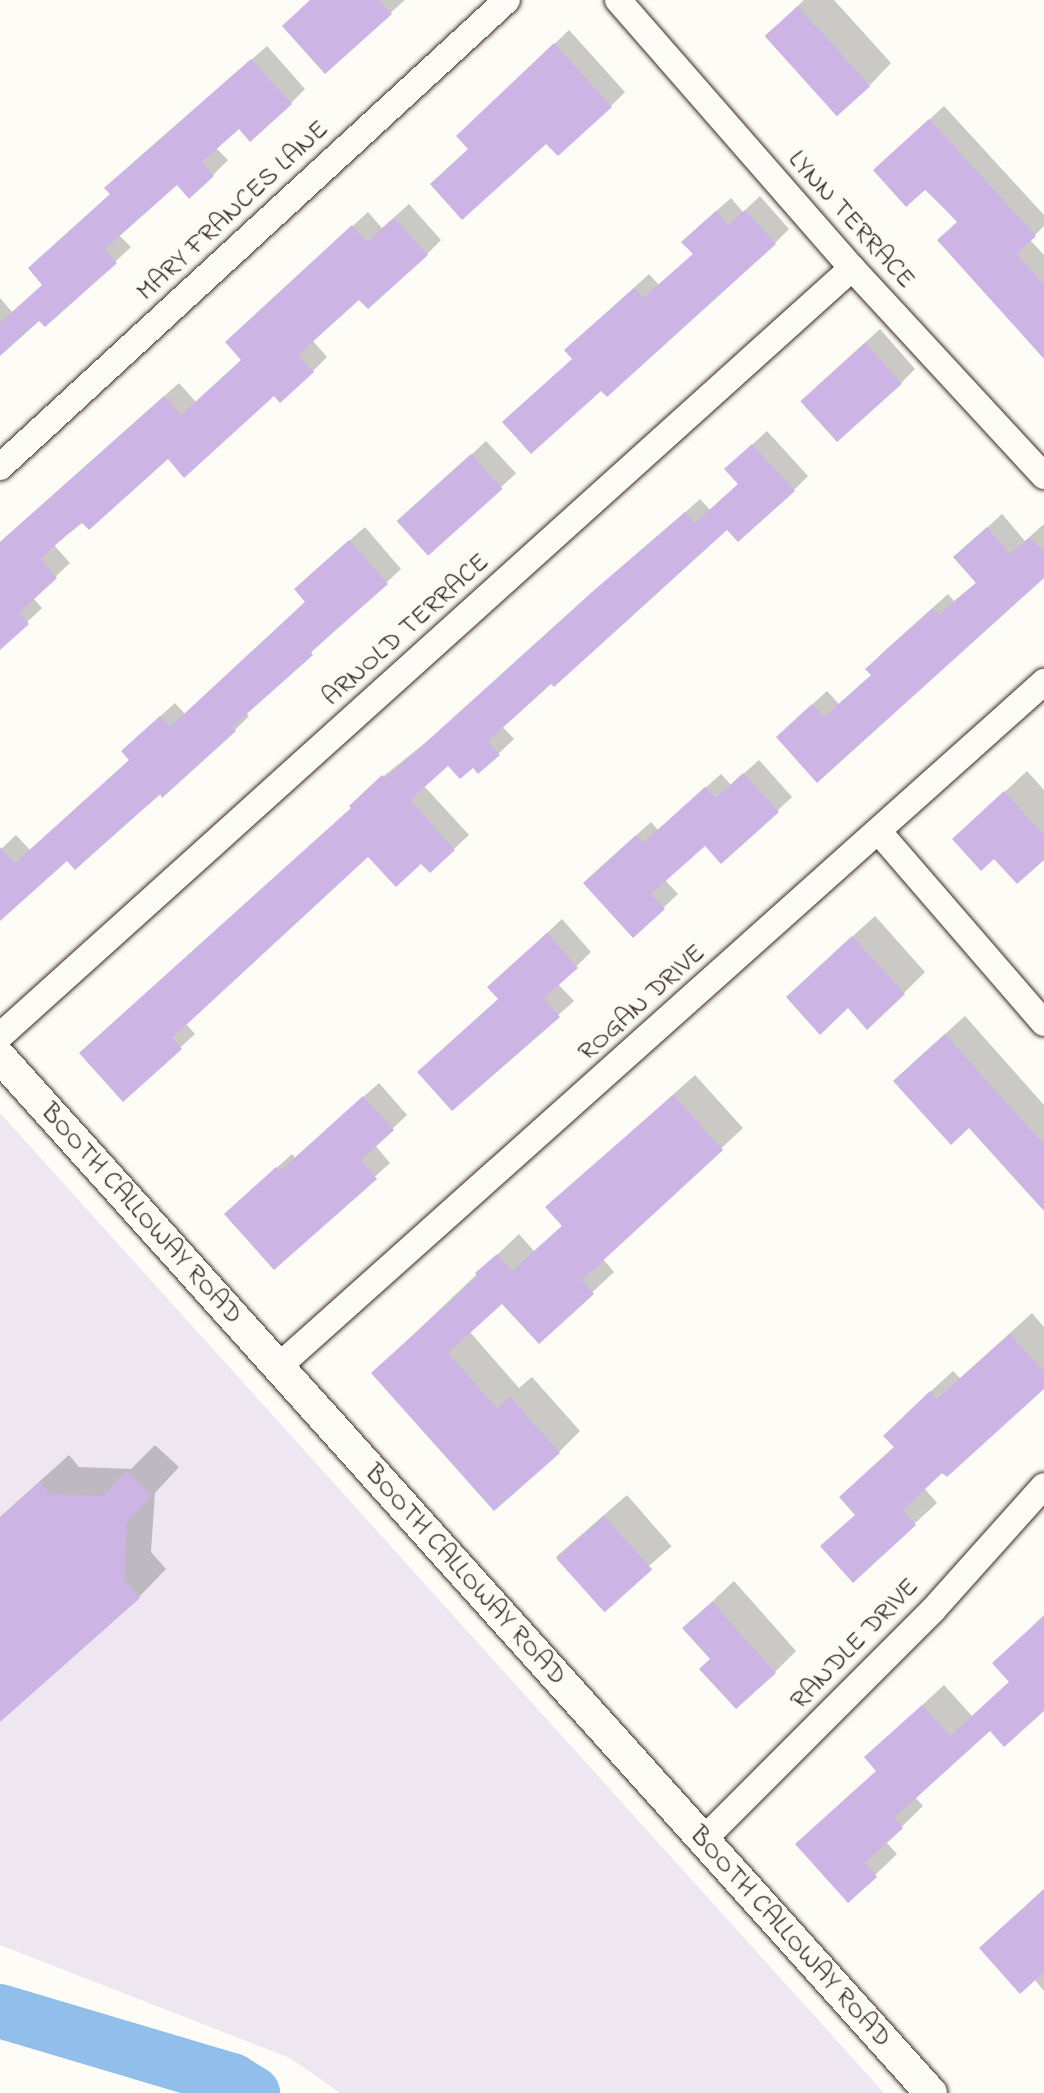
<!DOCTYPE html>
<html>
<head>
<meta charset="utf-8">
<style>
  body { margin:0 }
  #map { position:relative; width:1044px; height:2093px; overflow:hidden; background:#fdfcf7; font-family:"Indie Flower",sans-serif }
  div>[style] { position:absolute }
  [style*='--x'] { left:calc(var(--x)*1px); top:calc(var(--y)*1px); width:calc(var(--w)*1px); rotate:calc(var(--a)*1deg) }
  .built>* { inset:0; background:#eee7f1 }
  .shadow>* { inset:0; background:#0003; transform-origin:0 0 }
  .river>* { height:54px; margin:-27px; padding:0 27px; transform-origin:27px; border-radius:27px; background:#91beeb }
  .building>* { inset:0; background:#ccb5e4; transform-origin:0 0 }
  .roads { filter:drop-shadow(0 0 2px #3b2a1e) drop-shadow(0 0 2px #3b2a1e) }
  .minor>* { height:26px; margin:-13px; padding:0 13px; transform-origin:13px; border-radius:13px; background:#fdfcf7 }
  .tertiary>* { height:32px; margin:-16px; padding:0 16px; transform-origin:16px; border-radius:16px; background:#fdfcf7 }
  span { translate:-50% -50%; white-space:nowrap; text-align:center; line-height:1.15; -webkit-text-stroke:4.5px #fdfcf7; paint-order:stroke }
  .street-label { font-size:27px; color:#3b2a1e }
</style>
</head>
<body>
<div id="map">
  <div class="built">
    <i style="clip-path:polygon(0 1113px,884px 2093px,340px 2093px,290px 2058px,0 1945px)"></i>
  </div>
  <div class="shadow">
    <i style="clip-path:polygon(311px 0,405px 0,325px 72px)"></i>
    <i style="clip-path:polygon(804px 0,834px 0,891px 63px,870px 85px,766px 36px)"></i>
    <i style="clip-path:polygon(569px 30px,625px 92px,611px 106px,546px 142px,473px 122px)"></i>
    <i style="clip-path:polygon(267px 46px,305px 89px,291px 103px,239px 127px,216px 148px,228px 160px,213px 175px,189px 196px,177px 183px,119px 235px,131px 247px,116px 261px,46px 325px,40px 319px,0 354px,0 298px,12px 312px,44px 284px,111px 193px,121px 174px)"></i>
    <i style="clip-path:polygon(944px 106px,1044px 215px,1044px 226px,1030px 240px,1044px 255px,1044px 358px,958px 222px,890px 156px)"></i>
    <i style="clip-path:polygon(760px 196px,789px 229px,775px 243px,574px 358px,581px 336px,649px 274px,659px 285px,694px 253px,698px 227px,731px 198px,743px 212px)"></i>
    <i style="clip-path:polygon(409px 204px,441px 240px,427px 254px,360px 298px,312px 340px,327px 357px,313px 371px,168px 457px,54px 545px,70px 563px,33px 598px,42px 608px,5px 643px,0 638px,0 542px,179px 383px,196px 402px,243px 360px,241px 328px,368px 212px,382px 228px)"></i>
    <i style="clip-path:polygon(880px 329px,915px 369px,901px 383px,816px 387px)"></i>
    <i style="clip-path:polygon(767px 431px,808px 476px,794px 490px,727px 528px,502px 726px,514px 739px,479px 772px,473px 766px,448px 764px,424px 786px,469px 835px,430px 871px,421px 862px,368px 855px,186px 1024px,195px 1034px,123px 1100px,365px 791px,430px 739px,700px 499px,710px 510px,739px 483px,741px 455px)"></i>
    <i style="left:486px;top:441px;width:44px;height:118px;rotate:47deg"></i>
    <i style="clip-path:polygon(1002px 514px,1025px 541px,1044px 524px,1044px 577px,817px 781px,792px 723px,827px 691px,839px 704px,872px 675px,881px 654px,948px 594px,954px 601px,977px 582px,955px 557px)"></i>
    <i style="clip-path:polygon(365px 527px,401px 569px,246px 713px,249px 716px,235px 730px,75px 868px,67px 859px,0 919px,0 850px,16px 835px,30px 850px,130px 760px,137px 737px,175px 703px,185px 714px,306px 601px,310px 575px)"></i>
    <i style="clip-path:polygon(759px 760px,792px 797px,777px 811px,705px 844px,665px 880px,678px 894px,663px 908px,600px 868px,651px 822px,658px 830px,721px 774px,731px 785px)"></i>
    <i style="clip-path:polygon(1027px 771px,1044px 790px,1044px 858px,994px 857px,954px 839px)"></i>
    <i style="clip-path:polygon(875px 916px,925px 972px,904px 993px,848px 1006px,809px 976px)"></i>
    <i style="clip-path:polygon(562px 919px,591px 952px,558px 984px,574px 1001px,452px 1109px,499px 998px,489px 987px)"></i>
    <i style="clip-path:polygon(965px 1016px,1044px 1105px,1044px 1209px,914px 1062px)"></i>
    <i style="clip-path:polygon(695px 1075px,743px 1128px,603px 1259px,614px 1272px,539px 1342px,502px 1301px,469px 1331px,519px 1388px,532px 1377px,580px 1431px,559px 1452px,373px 1373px,519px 1234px,534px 1251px,563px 1225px,547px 1207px)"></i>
    <i style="clip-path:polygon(379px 1083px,407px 1115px,375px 1145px,390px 1163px,275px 1268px,241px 1200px,292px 1154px,295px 1158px)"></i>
    <i style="clip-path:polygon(1032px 1313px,1044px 1327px,1044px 1387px,924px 1488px,937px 1503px,853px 1580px,856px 1514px,841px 1497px,895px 1446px,906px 1414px,953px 1371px,960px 1378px)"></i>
    <i style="clip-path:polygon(155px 1445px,179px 1467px,155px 1493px,151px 1552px,166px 1569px,139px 1597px,0 1699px,0 1517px,69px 1455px,79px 1467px,131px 1469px)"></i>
    <i style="left:627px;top:1495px;width:68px;height:94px;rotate:49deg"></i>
    <i style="clip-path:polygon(734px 1581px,796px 1651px,775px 1672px,712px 1659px,684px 1628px)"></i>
    <i style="clip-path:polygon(1044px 1615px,1044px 1709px,990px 1729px,915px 1797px,923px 1806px,886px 1842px,897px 1854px,848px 1901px,877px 1770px,866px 1757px,944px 1685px,972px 1716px,1010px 1681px,994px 1663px)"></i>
    <i style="clip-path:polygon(1044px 1889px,1044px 1991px,1034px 1979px,981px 1948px)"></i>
  </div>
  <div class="river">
    <i style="--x:0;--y:2011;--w:242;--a:16.6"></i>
    <i style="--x:232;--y:2080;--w:25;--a:32"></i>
  </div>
  <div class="building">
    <i style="clip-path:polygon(310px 0,379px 0,392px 14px,325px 74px,282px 26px)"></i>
    <i style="left:798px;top:6px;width:108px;height:45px;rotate:48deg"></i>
    <i style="clip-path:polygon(554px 43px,612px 107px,558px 156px,546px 144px,462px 220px,430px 184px,468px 149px,456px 136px)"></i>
    <i style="clip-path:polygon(251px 59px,292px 104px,250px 142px,239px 129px,202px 162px,214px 176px,189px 199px,177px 185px,105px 249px,117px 263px,45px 327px,39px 321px,0 356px,0 323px,42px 285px,28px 268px,110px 194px,104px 188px)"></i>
    <i style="clip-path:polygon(929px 119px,1036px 236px,1016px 254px,1044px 285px,1044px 359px,937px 240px,957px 222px,926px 189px,906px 207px,873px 170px)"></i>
    <i style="clip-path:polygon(745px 210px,776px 244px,607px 397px,601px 391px,531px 454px,502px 422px,572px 359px,564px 350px,634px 288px,643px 298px,693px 254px,681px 242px,716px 211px,728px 225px)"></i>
    <i style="clip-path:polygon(394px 218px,428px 255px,368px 309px,359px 300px,298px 355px,314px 372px,280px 403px,274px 396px,184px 478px,168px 459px,89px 530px,81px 522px,40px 559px,57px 578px,19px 613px,29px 624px,0 650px,0 542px,164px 396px,181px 415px,241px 360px,225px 342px,352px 225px,367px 242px)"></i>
    <i style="left:865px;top:343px;width:55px;height:87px;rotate:48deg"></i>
    <i style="clip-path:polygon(752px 444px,795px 491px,738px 542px,727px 530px,554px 687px,551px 684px,488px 741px,500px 755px,478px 774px,473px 768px,460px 779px,448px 766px,410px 800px,455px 850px,430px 873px,421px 864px,396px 887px,368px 857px,172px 1038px,182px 1049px,123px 1102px,79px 1053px,351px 808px,349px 806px,382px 775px,385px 778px,414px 753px,592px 592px,685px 512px,695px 523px,738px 484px,724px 469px)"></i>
    <i style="left:471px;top:454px;width:47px;height:100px;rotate:48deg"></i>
    <i style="clip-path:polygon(987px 527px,1010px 554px,1030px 537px,1044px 553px,1044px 578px,817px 783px,776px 737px,812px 704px,824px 717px,871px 675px,865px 669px,933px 608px,939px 615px,976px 583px,953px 557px)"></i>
    <i style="clip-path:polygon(349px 540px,388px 584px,311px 652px,313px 655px,232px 727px,236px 731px,162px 798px,160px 794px,75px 870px,67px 861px,0 921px,0 847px,15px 863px,129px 760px,121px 751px,160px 716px,170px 727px,305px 602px,294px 589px)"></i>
    <i style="clip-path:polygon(743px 773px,779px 812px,721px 864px,705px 846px,651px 894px,665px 909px,633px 938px,583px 883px,636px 835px,643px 843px,705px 787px,716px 798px)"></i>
    <i style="clip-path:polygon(1004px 791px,1044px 835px,1044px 860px,1017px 884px,994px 859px,981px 871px,952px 839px)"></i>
    <i style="clip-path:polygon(547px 933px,578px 968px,544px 998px,560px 1017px,452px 1111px,417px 1072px,498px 999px,487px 987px)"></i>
    <i style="clip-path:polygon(852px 936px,905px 994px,867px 1030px,848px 1008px,820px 1035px,786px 997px)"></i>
    <i style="clip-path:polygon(945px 1034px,1044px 1145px,1044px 1211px,969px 1128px,951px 1145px,893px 1081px)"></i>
    <i style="clip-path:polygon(673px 1095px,723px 1150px,582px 1280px,594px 1294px,539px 1344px,502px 1304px,448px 1353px,497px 1408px,510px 1397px,560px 1453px,494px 1511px,371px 1373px,478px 1276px,475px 1273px,497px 1254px,512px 1271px,562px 1226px,545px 1207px)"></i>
    <i style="clip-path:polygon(363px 1096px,394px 1130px,361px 1160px,377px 1179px,274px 1270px,224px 1214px,276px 1167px,280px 1171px)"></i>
    <i style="clip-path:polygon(1010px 1334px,1044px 1372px,1044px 1389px,947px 1477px,942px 1473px,903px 1510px,916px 1525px,853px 1583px,820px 1546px,855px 1515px,839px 1497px,894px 1447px,883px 1436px,930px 1391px,937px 1399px)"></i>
    <i style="clip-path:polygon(126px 1471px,152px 1496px,127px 1522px,124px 1580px,140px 1598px,0 1722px,0 1518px,40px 1482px,51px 1494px,103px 1496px)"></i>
    <i style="left:604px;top:1516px;width:72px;height:64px;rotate:48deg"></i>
    <i style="clip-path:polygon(712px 1602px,776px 1673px,736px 1709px,699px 1669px,710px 1659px,682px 1628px)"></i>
    <i style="clip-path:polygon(1044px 1616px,1044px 1711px,1004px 1747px,990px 1731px,894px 1818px,903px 1828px,865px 1863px,877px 1877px,848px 1903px,795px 1844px,876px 1771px,864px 1757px,922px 1705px,950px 1736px,1009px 1682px,992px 1663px)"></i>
    <i style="clip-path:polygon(1044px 1889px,1044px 1972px,1020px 1994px,979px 1948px)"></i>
  </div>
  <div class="roads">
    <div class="minor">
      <i style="--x:618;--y:0;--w:356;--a:48.9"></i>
      <i style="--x:852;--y:268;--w:283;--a:47.3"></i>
      <i style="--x:0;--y:467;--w:689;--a:-42.65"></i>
      <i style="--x:879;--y:832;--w:252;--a:49.2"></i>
      <i style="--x:0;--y:1036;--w:1147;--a:-42.03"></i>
      <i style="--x:278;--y:1367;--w:1028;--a:-41.8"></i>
      <i style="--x:703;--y:1840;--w:325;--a:-45"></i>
      <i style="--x:933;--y:1610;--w:166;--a:-48.2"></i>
    </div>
    <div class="tertiary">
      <i style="--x:0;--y:1057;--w:1393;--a:48.06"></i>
    </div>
  </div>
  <div class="street-label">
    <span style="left:233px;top:211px;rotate:-43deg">MARY FRANCES LANE</span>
    <span style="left:851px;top:220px;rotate:48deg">LYNN TERRACE</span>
    <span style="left:406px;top:630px;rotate:-42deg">ARNOLD TERRACE</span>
    <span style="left:642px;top:1003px;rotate:-42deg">ROGAN DRIVE</span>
    <span style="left:141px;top:1214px;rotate:48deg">BOOTH CALLOWAY ROAD</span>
    <span style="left:465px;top:1575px;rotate:48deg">BOOTH CALLOWAY ROAD</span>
    <span style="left:855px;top:1644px;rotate:-46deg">RANDLE DRIVE</span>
    <span style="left:790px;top:1937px;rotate:48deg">BOOTH CALLOWAY ROAD</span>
  </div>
</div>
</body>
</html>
